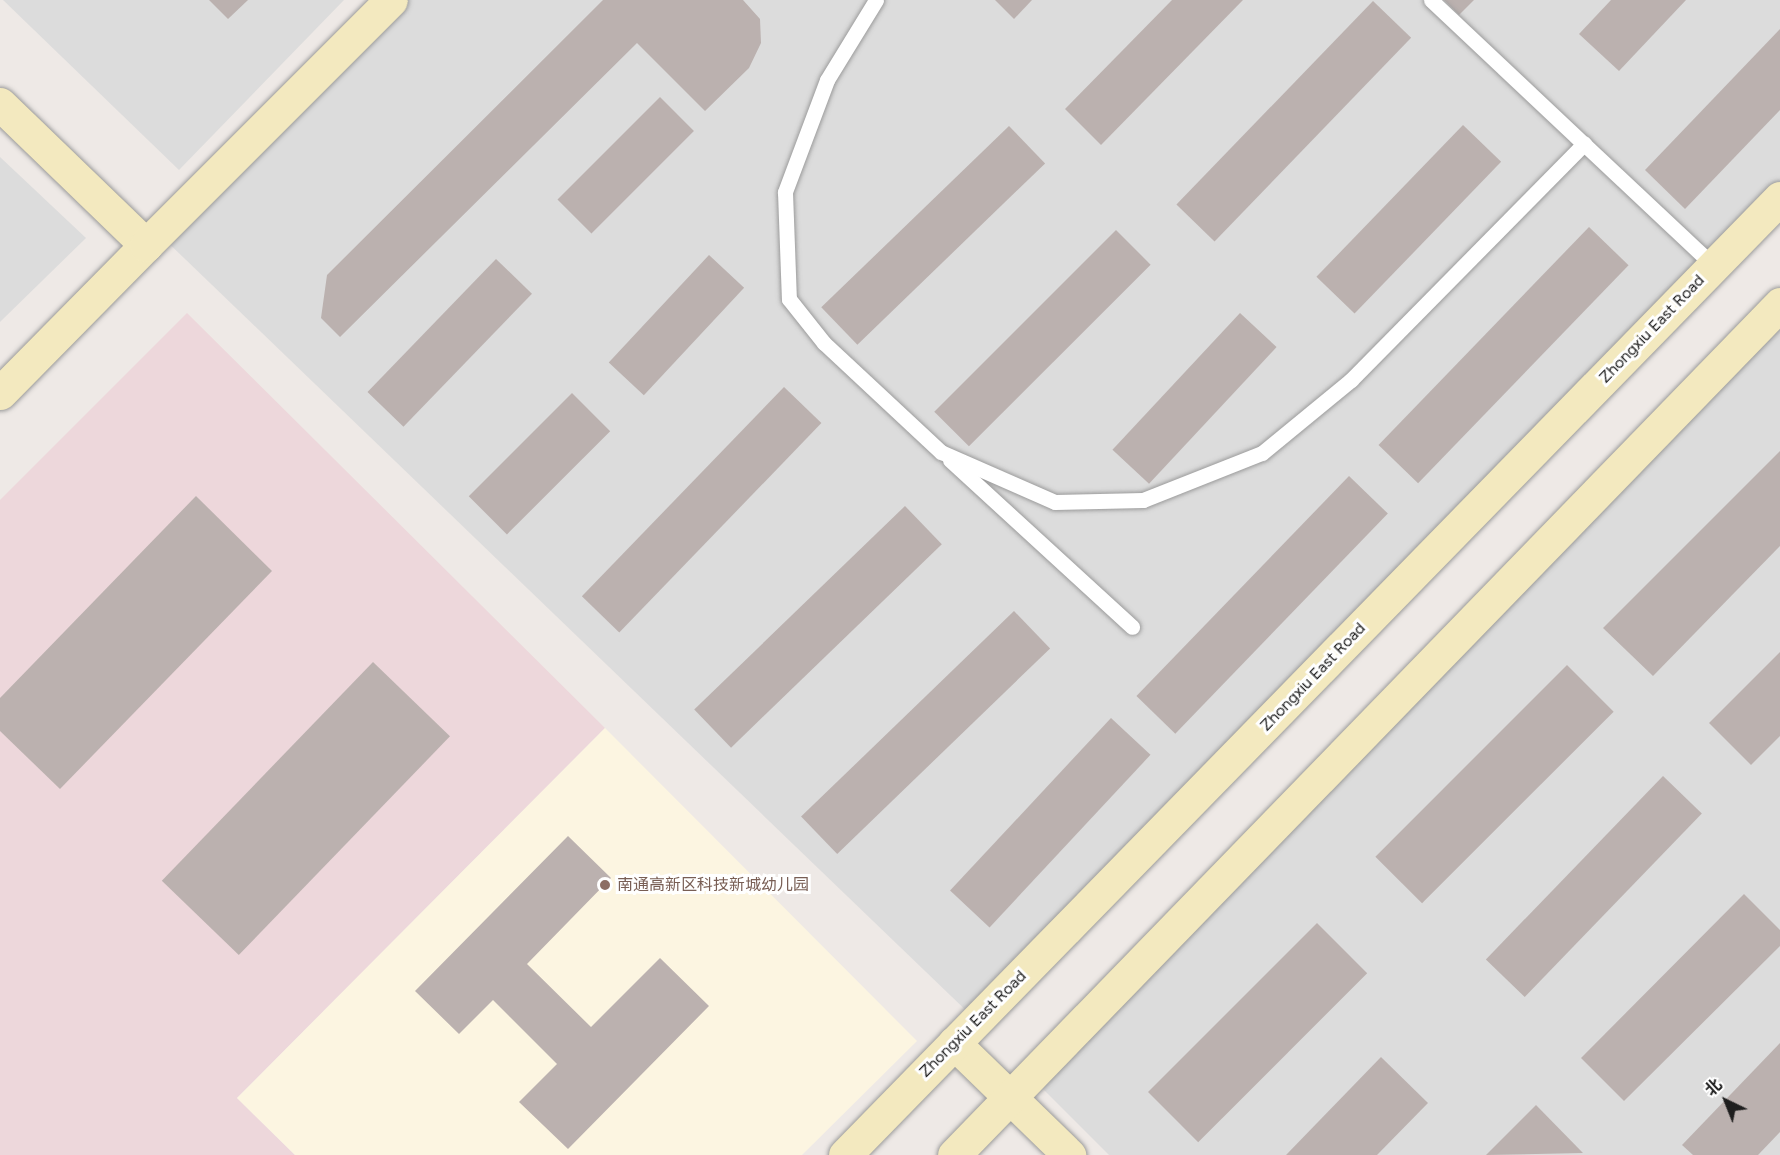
<!DOCTYPE html>
<html>
<head>
<meta charset="utf-8">
<style>
  body { margin:0 }
  #map { position:relative; width:1780px; height:1155px; overflow:hidden; background:#eee9e6; font-family:Figtree,"Noto Sans SC",sans-serif }
  div>[style] { position:absolute }
  [style*='--x'] { left:calc(var(--x)*1px); top:calc(var(--y)*1px); width:calc(var(--w)*1px); rotate:calc(var(--a)*1deg) }
  .residential>* { inset:0; background:#dcdcdc }
  .commercial>* { inset:0; background:#edd7db }
  .education>* { inset:0; background:#fcf5e1 }
  .building>* { inset:0; background:#bbb1af; transform-origin:0 0 }
  .roads { filter:drop-shadow(0 0 2px #9b9b9b) drop-shadow(0 0 2px #9b9b9b) }
  .lane>* { height:15px; margin:-7.5px; padding:0 7.5px; transform-origin:7.5px; border-radius:7.5px; background:#fff }
  .secondary>* { height:33px; margin:-16.5px; padding:0 16.5px; transform-origin:16.5px; border-radius:16.5px; background:#f3e9bf }
  .dots>* { width:16px; height:16px; translate:-50% -50%; box-sizing:border-box; border:3px solid #fff; border-radius:50% }
  span { translate:-50% -50%; white-space:nowrap; text-align:center; line-height:1.15; -webkit-text-stroke:6px #fff; paint-order:stroke }
  .street-label { font-size:16px; color:#1e1e1e }
  .education-label { font-size:16px; color:#785e54 }
  .left { translate:0 -50%; text-align:left }
  .north { position:absolute; left:1696px; top:1071px; width:60px; height:60px; -webkit-text-stroke:4px #fff; paint-order:stroke; rotate:317deg; font-size:16px; font-weight:700; line-height:24px; text-align:center; color:#1e1e1e }
  .north::after { content:''; display:block; margin:auto; width:21px; height:27px; background:#1e1e1e; clip-path:polygon(50% 0,100% 100%,50% 72%,0 100%) }
</style>
</head>
<body>
<div id="map">
  <div class="residential">
    <i style="clip-path:polygon(3px 0,344px 0,179px 170px)"></i>
    <i style="clip-path:polygon(391px 0,1780px 0,1780px 198px,977px 1021px,158px 233px)"></i>
    <i style="clip-path:polygon(0 157px,86px 238px,0 322px)"></i>
    <i style="clip-path:polygon(1780px 304px,1780px 1155px,1109px 1155px,1030px 1076px)"></i>
  </div>
  <div class="commercial">
    <i style="clip-path:polygon(187px 313px,605px 728px,237px 1098px,295px 1155px,0 1155px,0 500px)"></i>
  </div>
  <div class="education">
    <i style="clip-path:polygon(605px 728px,917px 1041px,802px 1155px,295px 1155px,237px 1098px)"></i>
  </div>
  <div class="building">
    <i style="clip-path:polygon(209px 0,248px 0,228px 19px)"></i>
    <i style="clip-path:polygon(603px 0,743px 0,760px 19px,761px 43px,749px 68px,705px 111px,637px 43px,340px 337px,321px 318px,327px 275px)"></i>
    <i style="clip-path:polygon(995px 0,1032px 0,1014px 19px)"></i>
    <i style="clip-path:polygon(1172px 0,1243px 0,1101px 145px,1065px 109px)"></i>
    <i style="clip-path:polygon(1444px 0,1474px 0,1459px 15px)"></i>
    <i style="clip-path:polygon(1611px 0,1686px 0,1619px 71px,1579px 34px)"></i>
    <i style="left:1373px;top:1px;width:53px;height:283px;rotate:44deg"></i>
    <i style="clip-path:polygon(1780px 29px,1780px 110px,1685px 209px,1645px 170px)"></i>
    <i style="left:660px;top:97px;width:48px;height:145px;rotate:45deg"></i>
    <i style="left:1463px;top:125px;width:53px;height:211px;rotate:44deg"></i>
    <i style="left:1009px;top:126px;width:52px;height:261px;rotate:46deg"></i>
    <i style="left:1589px;top:227px;width:55px;height:303px;rotate:44deg"></i>
    <i style="left:1116px;top:230px;width:49px;height:257px;rotate:45deg"></i>
    <i style="left:709px;top:255px;width:48px;height:147px;rotate:43deg"></i>
    <i style="left:496px;top:259px;width:50px;height:185px;rotate:44deg"></i>
    <i style="left:1240px;top:313px;width:50px;height:187px;rotate:43deg"></i>
    <i style="left:784px;top:387px;width:52px;height:291px;rotate:44deg"></i>
    <i style="left:572px;top:393px;width:54px;height:146px;rotate:45deg"></i>
    <i style="clip-path:polygon(1780px 451px,1780px 546px,1653px 676px,1603px 628px)"></i>
    <i style="left:1349px;top:476px;width:54px;height:306px;rotate:44deg"></i>
    <i style="clip-path:polygon(196px 496px,272px 571px,60px 789px,0 731px,0 698px)"></i>
    <i style="left:905px;top:506px;width:53px;height:293px;rotate:46deg"></i>
    <i style="left:1014px;top:611px;width:52px;height:296px;rotate:46deg"></i>
    <i style="clip-path:polygon(1780px 652px,1780px 736px,1751px 765px,1709px 723px)"></i>
    <i style="left:373px;top:662px;width:107px;height:304px;rotate:44deg"></i>
    <i style="left:1567px;top:665px;width:66px;height:271px;rotate:45deg"></i>
    <i style="left:1111px;top:718px;width:54px;height:236px;rotate:43deg"></i>
    <i style="left:1663px;top:776px;width:54px;height:255px;rotate:44deg"></i>
    <i style="clip-path:polygon(568px 836px,611px 878px,527px 964px,591px 1027px,660px 958px,709px 1006px,568px 1149px,519px 1102px,557px 1064px,493px 1000px,459px 1034px,415px 991px)"></i>
    <i style="clip-path:polygon(1744px 894px,1780px 930px,1780px 946px,1624px 1101px,1581px 1058px)"></i>
    <i style="left:1317px;top:923px;width:71px;height:239px;rotate:45deg"></i>
    <i style="clip-path:polygon(1780px 1043px,1780px 1132px,1758px 1155px,1693px 1155px,1682px 1145px)"></i>
    <i style="clip-path:polygon(1381px 1057px,1428px 1103px,1377px 1155px,1286px 1155px)"></i>
    <i style="clip-path:polygon(1536px 1105px,1583px 1153px,1486px 1155px)"></i>
  </div>
  <div class="roads">
    <div class="lane">
      <i style="--x:876;--y:0;--w:94;--a:121.5"></i>
      <i style="--x:827;--y:80;--w:120;--a:110.6"></i>
      <i style="--x:785;--y:192;--w:107;--a:87.9"></i>
      <i style="--x:789;--y:299;--w:56;--a:51.5"></i>
      <i style="--x:824;--y:343;--w:160;--a:43"></i>
      <i style="--x:941;--y:452;--w:124;--a:23.7"></i>
      <i style="--x:1055;--y:502;--w:88;--a:-1.3"></i>
      <i style="--x:1143;--y:500;--w:128;--a:-21.6"></i>
      <i style="--x:1262;--y:453;--w:115;--a:-39.4"></i>
      <i style="--x:1351;--y:380;--w:332;--a:-45.4"></i>
      <i style="--x:1584;--y:144;--w:178;--a:43.2"></i>
      <i style="--x:1431;--y:0;--w:210;--a:43.3"></i>
      <i style="--x:950;--y:460;--w:247;--a:42.5"></i>
    </div>
    <div class="secondary">
      <i style="--x:0;--y:104;--w:203;--a:44"></i>
      <i style="--x:146;--y:245;--w:208;--a:134.6"></i>
      <i style="--x:146;--y:245;--w:346;--a:-45"></i>
      <i style="--x:954;--y:1043;--w:161;--a:44.2"></i>
      <i style="--x:845;--y:1155;--w:1338;--a:-45.67"></i>
      <i style="--x:954;--y:1155;--w:1186;--a:-45.85"></i>
    </div>
  </div>
  <div class="dots">
    <i style="left:605px;top:885px;background:#8d6e63"></i>
  </div>
  <div class="street-label">
    <span style="left:1652px;top:329px;rotate:-46deg">Zhongxiu East Road</span>
    <span style="left:1313px;top:677px;rotate:-46deg">Zhongxiu East Road</span>
    <span style="left:973px;top:1024px;rotate:-45deg">Zhongxiu East Road</span>
  </div>
  <div class="education-label">
    <span class="left" style="left:617px;top:885px">南通高新区科技新城幼儿园</span>
  </div>
  <div class="north">北</div>
</div>
</body>
</html>
